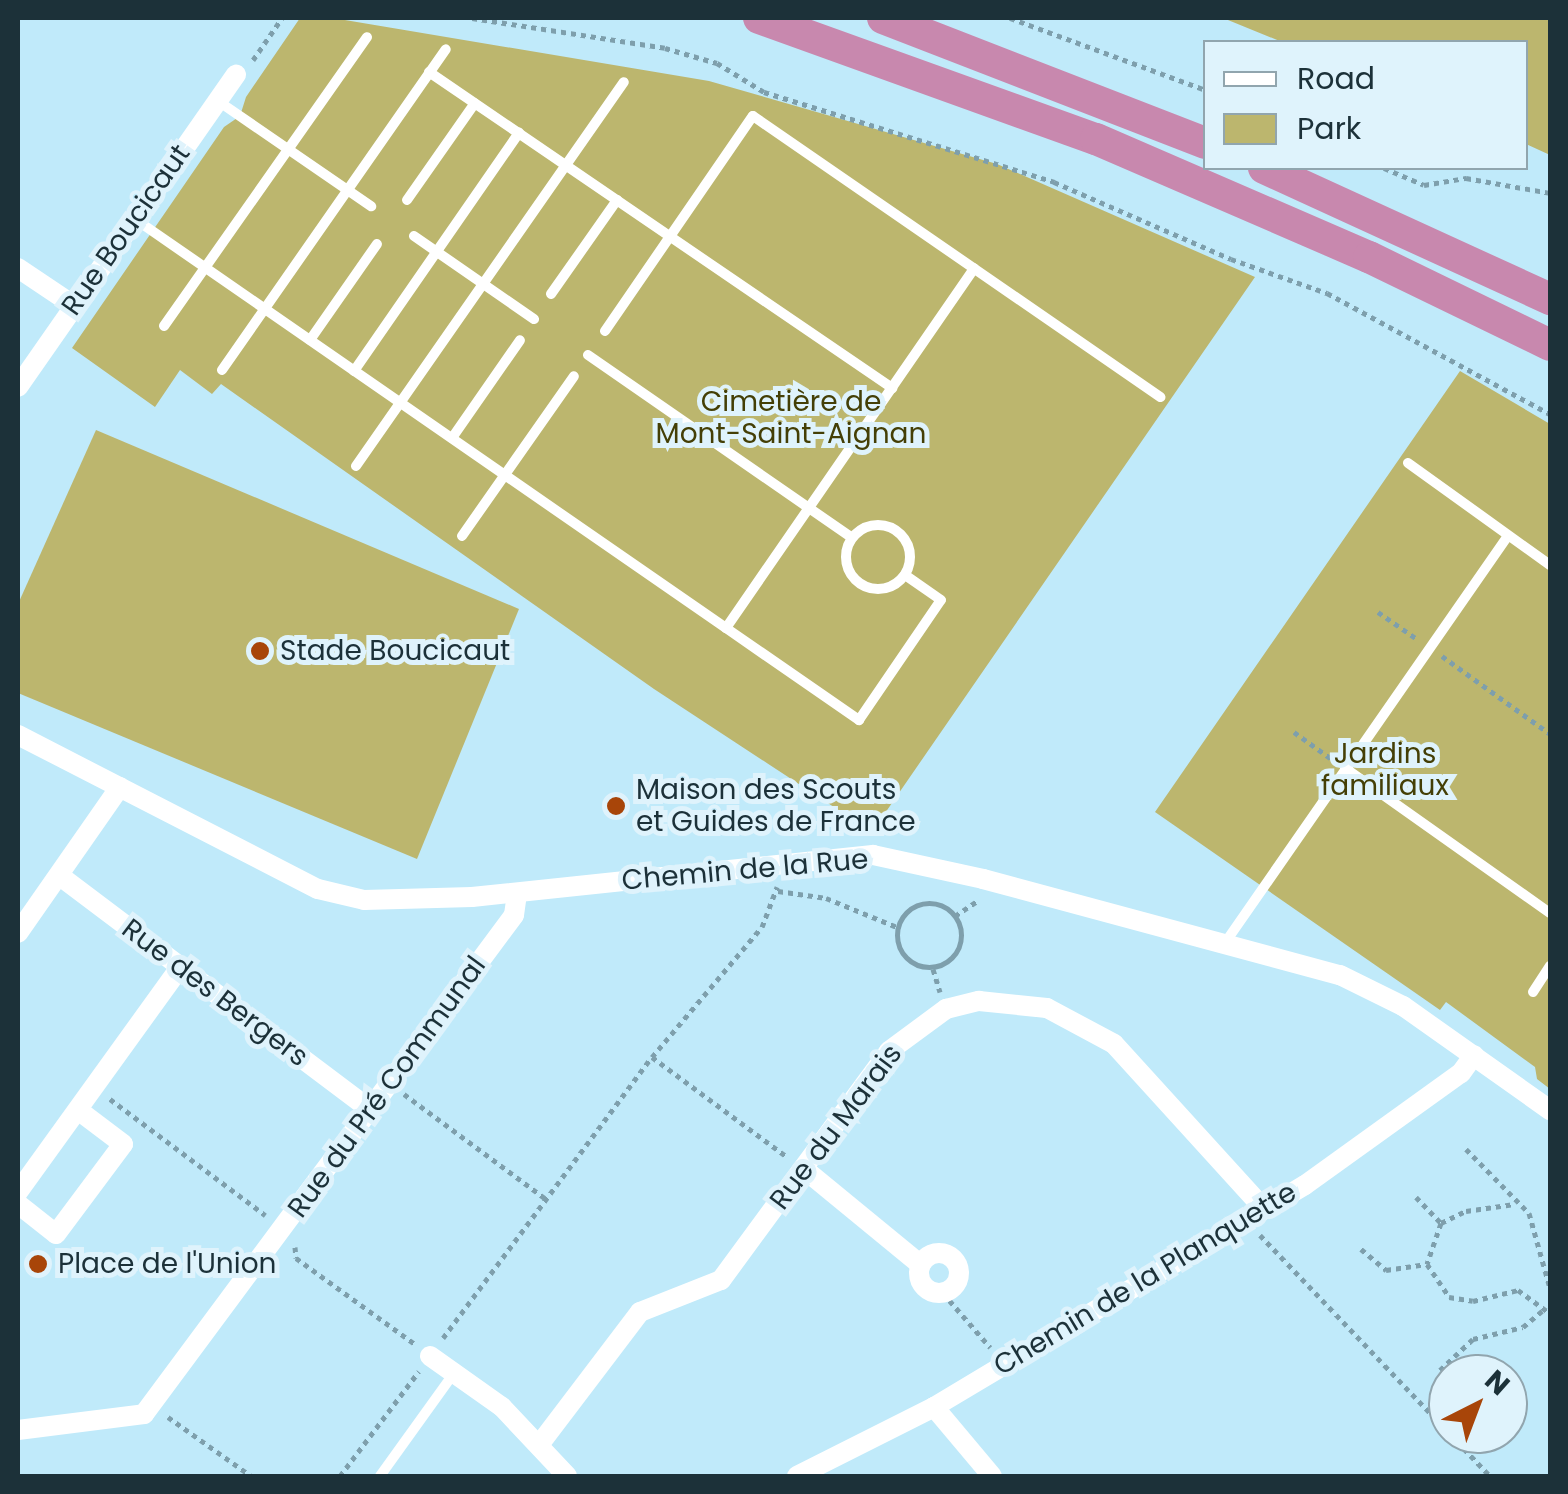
<!DOCTYPE html>
<html>
<head>
<meta charset="utf-8">
<style>
  body { margin:0 }
  #map { position:relative; width:1568px; height:1494px; overflow:hidden; background:#c0eafa; font-family:Poppins,sans-serif }
  div>[style] { position:absolute }
  [style*='--x'] { left:calc(var(--x)*1px); top:calc(var(--y)*1px); width:calc(var(--w)*1px); rotate:calc(var(--a)*1deg) }
  .green>* { inset:0; background:#bcb66e }
  .path>* { height:5px; margin-top:-2.5px; transform-origin:0; background:repeating-linear-gradient(90deg,#7e9fac 0 5px,transparent 0 10px) }
  .path>.ring { margin:-2.5px; padding:0; box-sizing:content-box; background:none; border:5px solid #7e9fac; border-radius:50% }
  .service>* { height:10px; margin:-5px; padding:0 5px; transform-origin:5px; border-radius:5px; background:#fff }
  .service>.ring { margin:-5px; padding:0; box-sizing:content-box; background:none; border:10px solid #fff; border-radius:50% }
  .minor>* { height:20px; margin:-10px; padding:0 10px; transform-origin:10px; border-radius:10px; background:#fff }
  .minor>.ring { margin:-10px; padding:0; box-sizing:content-box; background:none; border:20px solid #fff; border-radius:50% }
  .trunk>* { height:32px; margin:-16px; padding:0 16px; transform-origin:16px; border-radius:16px; background:#c888ae }
  .dots>* { width:28px; height:28px; translate:-50% -50%; box-sizing:border-box; border:5px solid #dff3fc; border-radius:50% }
  span { translate:-50% -50%; white-space:nowrap; text-align:center; line-height:1.15; -webkit-text-stroke:10px #dff3fc; paint-order:stroke }
  .street-label { font-size:28px; color:#1c3139 }
  .park-label { font-size:28px; color:#443f06 }
  .poi-label { font-size:28px; color:#1c3139 }
  .left { translate:0 -50%; text-align:left }
  .frame { position:absolute; inset:0; border:20px solid #1c3139; pointer-events:none }
  .legend { position:absolute; left:1203px; top:40px; width:325px; height:130px; box-sizing:border-box; background:#dff3fc; border:2px solid #91a5ae; margin:0; padding:12px 18px; list-style:none; font-size:30px; color:#1c3139 }
  .legend li { display:flex; align-items:center; gap:20px; height:50px }
  .legend b { width:50px; border:2px solid #91a5ae }
  .north { position:absolute; left:1428px; top:1354px; width:100px; height:100px; box-sizing:border-box; background:#dff3fc; border:2px solid #91a5ae; border-radius:50%; rotate:42deg; font-size:28px; font-weight:700; line-height:40px; text-align:center; color:#1c3139 }
  .north::after { content:''; display:block; margin:auto; width:35px; height:45px; background:#a84509; clip-path:polygon(50% 0,100% 100%,50% 72%,0 100%) }
</style>
</head>
<body>
<div id="map">
  <div class="green">
    <i style="clip-path:polygon(300px 18px,333px 18px,709px 81px,997px 164px,1255px 277px,872px 832px,654px 689px,221px 384px,212px 394px,180px 370px,155px 407px,72px 348px,224px 127px,240px 116px,246px 97px)"></i>
    <i style="clip-path:polygon(1223px 18px,1550px 18px,1550px 155px,1526px 144px,1526px 42px,1282px 42px)"></i>
    <i style="clip-path:polygon(1460px 371px,1550px 424px,1550px 1089px,1537px 1079px,1535px 1067px,1446px 1002px,1440px 1010px,1155px 812px)"></i>
    <i style="clip-path:polygon(96px 430px,519px 609px,417px 859px,18px 693px,18px 604px)"></i>
  </div>
  <div class="path">
    <i style="--x:472;--y:18;--w:195;--a:8.8"></i>
    <i style="--x:665;--y:48;--w:54;--a:16.1"></i>
    <i style="--x:717;--y:63;--w:55;--a:31.7"></i>
    <i style="--x:764;--y:92;--w:304;--a:17.2"></i>
    <i style="--x:1054;--y:182;--w:193;--a:23.5"></i>
    <i style="--x:1231;--y:259;--w:102;--a:19.5"></i>
    <i style="--x:1327;--y:293;--w:254;--a:28.5"></i>
    <i style="--x:1010;--y:18;--w:209;--a:20.2"></i>
    <i style="--x:253;--y:60;--w:51;--a:-55.4"></i>
    <i style="--x:1384;--y:168;--w:43;--a:23"></i>
    <i style="--x:1424;--y:185;--w:43;--a:-9.5"></i>
    <i style="--x:1466;--y:178;--w:85;--a:10.1"></i>
    <i style="--x:1378;--y:612;--w:47;--a:34.7"></i>
    <i style="--x:1442;--y:656;--w:133;--a:35.8"></i>
    <i style="--x:1294;--y:732;--w:48;--a:35.7"></i>
    <i style="--x:778;--y:891;--w:49;--a:8.3"></i>
    <i style="--x:826;--y:898;--w:77;--a:22.2"></i>
    <i class="ring" style="left:897px;top:903px;width:59px;height:59px"></i>
    <i style="--x:955;--y:916;--w:27;--a:-34"></i>
    <i style="--x:933;--y:969;--w:24;--a:73"></i>
    <i style="--x:652;--y:1057;--w:167;--a:36.5"></i>
    <i style="--x:404;--y:1094;--w:177;--a:36.5"></i>
    <i style="--x:110;--y:1099;--w:194;--a:36.8"></i>
    <i style="--x:1466;--y:1149;--w:90;--a:45.5"></i>
    <i style="--x:1529;--y:1213;--w:78;--a:74.4"></i>
    <i style="--x:1416;--y:1197;--w:36;--a:46"></i>
    <i style="--x:1441;--y:1223;--w:28;--a:-26"></i>
    <i style="--x:1466;--y:1211;--w:49;--a:-8.3"></i>
    <i style="--x:1441;--y:1223;--w:43;--a:108.9"></i>
    <i style="--x:1427;--y:1264;--w:40;--a:56"></i>
    <i style="--x:1449;--y:1297;--w:24;--a:9"></i>
    <i style="--x:1473;--y:1301;--w:46;--a:-13.7"></i>
    <i style="--x:1518;--y:1290;--w:39;--a:36"></i>
    <i style="--x:1260;--y:1235;--w:272;--a:46.3"></i>
    <i style="--x:295;--y:1247;--w:11;--a:85"></i>
    <i style="--x:296;--y:1258;--w:148;--a:35.9"></i>
    <i style="--x:1361;--y:1249;--w:33;--a:40"></i>
    <i style="--x:1386;--y:1270;--w:41;--a:-8.3"></i>
    <i style="--x:943;--y:1293;--w:72;--a:49"></i>
    <i style="--x:443;--y:1338;--w:350;--a:-53.4"></i>
    <i style="--x:652;--y:1057;--w:170;--a:-49.8"></i>
    <i style="--x:762;--y:927;--w:43;--a:-69.4"></i>
    <i style="--x:1440;--y:1370;--w:45;--a:-43.2"></i>
    <i style="--x:1473;--y:1339;--w:51;--a:-13.5"></i>
    <i style="--x:1523;--y:1327;--w:25;--a:-40"></i>
    <i style="--x:168;--y:1417;--w:102;--a:35.4"></i>
    <i style="--x:1450;--y:1434;--w:58;--a:46.4"></i>
    <i style="--x:340;--y:1476;--w:131;--a:-53"></i>
  </div>
  <div class="service">
    <i style="--x:429;--y:72;--w:561;--a:34.31"></i>
    <i style="--x:218;--y:101;--w:186;--a:34.5"></i>
    <i style="--x:407;--y:200;--w:118;--a:-55"></i>
    <i style="--x:135;--y:219;--w:719;--a:34.69"></i>
    <i style="--x:726;--y:628;--w:437;--a:-55.4"></i>
    <i style="--x:414;--y:236;--w:146;--a:34.7"></i>
    <i style="--x:551;--y:294;--w:115;--a:-54.9"></i>
    <i style="--x:164;--y:326;--w:353;--a:-54.9"></i>
    <i style="--x:605;--y:331;--w:261;--a:-55.5"></i>
    <i style="--x:753;--y:116;--w:495;--a:34.6"></i>
    <i style="--x:310;--y:340;--w:117;--a:-55.1"></i>
    <i style="--x:588;--y:355;--w:320;--a:34.7"></i>
    <i style="--x:222;--y:370;--w:391;--a:-55.1"></i>
    <i style="--x:354;--y:371;--w:290;--a:-55.3"></i>
    <i style="--x:452;--y:438;--w:119;--a:-55.2"></i>
    <i style="--x:1408;--y:463;--w:175;--a:35.7"></i>
    <i style="--x:356;--y:466;--w:468;--a:-55.1"></i>
    <i class="ring" style="left:846px;top:525px;width:54px;height:54px"></i>
    <i style="--x:462;--y:536;--w:195;--a:-55"></i>
    <i style="--x:726;--y:628;--w:162;--a:34.7"></i>
    <i style="--x:859;--y:720;--w:145;--a:-55.7"></i>
    <i style="--x:941;--y:600;--w:44;--a:-145.2"></i>
    <i style="--x:1345;--y:768;--w:251;--a:35.3"></i>
    <i style="--x:1227;--y:940;--w:492;--a:-55.2"></i>
    <i style="--x:1533;--y:992;--w:31;--a:-57"></i>
    <i style="--x:380;--y:1476;--w:127;--a:-54.3"></i>
  </div>
  <div class="minor">
    <i style="--x:18;--y:268;--w:66;--a:33.9"></i>
    <i style="--x:18;--y:387;--w:381;--a:-55.1"></i>
    <i style="--x:18;--y:735;--w:337;--a:27.2"></i>
    <i style="--x:318;--y:889;--w:47;--a:13.4"></i>
    <i style="--x:364;--y:900;--w:108;--a:-1.6"></i>
    <i style="--x:472;--y:897;--w:403;--a:-6"></i>
    <i style="--x:873;--y:855;--w:113;--a:12.3"></i>
    <i style="--x:983;--y:879;--w:370;--a:15.1"></i>
    <i style="--x:1340;--y:975;--w:70;--a:26.2"></i>
    <i style="--x:1403;--y:1006;--w:180;--a:35.3"></i>
    <i style="--x:60;--y:876;--w:389;--a:37"></i>
    <i style="--x:18;--y:933;--w:178;--a:-55.1"></i>
    <i style="--x:804;--y:1169;--w:151;--a:39.4"></i>
    <i style="--x:18;--y:1192;--w:277;--a:-54.2"></i>
    <i style="--x:18;--y:1204;--w:48;--a:38.3"></i>
    <i style="--x:56;--y:1234;--w:112;--a:-53.3"></i>
    <i style="--x:123;--y:1144;--w:56;--a:-142.9"></i>
    <i class="ring" style="left:919px;top:1253px;width:20px;height:20px"></i>
    <i style="--x:430;--y:1356;--w:88;--a:35.3"></i>
    <i style="--x:502;--y:1407;--w:95;--a:46.7"></i>
    <i style="--x:934;--y:1407;--w:90;--a:50"></i>
    <i style="--x:18;--y:1430;--w:127;--a:-7.2"></i>
    <i style="--x:144;--y:1414;--w:621;--a:-53.44"></i>
    <i style="--x:514;--y:915;--w:22;--a:-82"></i>
    <i style="--x:539;--y:1445;--w:167;--a:-52.8"></i>
    <i style="--x:640;--y:1312;--w:87;--a:-21.6"></i>
    <i style="--x:721;--y:1280;--w:284;--a:-53.7"></i>
    <i style="--x:889;--y:1051;--w:71;--a:-36.4"></i>
    <i style="--x:946;--y:1009;--w:34;--a:-14"></i>
    <i style="--x:979;--y:1001;--w:68;--a:5.9"></i>
    <i style="--x:1047;--y:1008;--w:76;--a:28.2"></i>
    <i style="--x:1114;--y:1044;--w:223;--a:47.7"></i>
    <i style="--x:797;--y:1476;--w:153;--a:-26.7"></i>
    <i style="--x:934;--y:1407;--w:432;--a:-30.9"></i>
    <i style="--x:1305;--y:1185;--w:192;--a:-35.7"></i>
    <i style="--x:1461;--y:1073;--w:22;--a:-54"></i>
  </div>
  <div class="trunk">
    <i style="--x:759;--y:18;--w:358;--a:19.8"></i>
    <i style="--x:1096;--y:139;--w:297;--a:23.4"></i>
    <i style="--x:1369;--y:257;--w:201;--a:25.9"></i>
    <i style="--x:883;--y:18;--w:346;--a:21.2"></i>
    <i style="--x:1264;--y:168;--w:315;--a:24.6"></i>
  </div>
  <div class="dots">
    <i style="left:260px;top:651px;background:#a84509"></i>
    <i style="left:616px;top:806px;background:#a84509"></i>
    <i style="left:38px;top:1264px;background:#a84509"></i>
  </div>
  <div class="street-label">
    <span style="left:126px;top:230px;rotate:-55deg">Rue Boucicaut</span>
    <span style="left:745px;top:870px;rotate:-5deg">Chemin de la Rue</span>
    <span style="left:215px;top:993px;rotate:37deg">Rue des Bergers</span>
    <span style="left:387px;top:1087px;rotate:-54deg">Rue du Pré Communal</span>
    <span style="left:836px;top:1127px;rotate:-53deg">Rue du Marais</span>
    <span style="left:1145px;top:1279px;rotate:-31deg">Chemin de la Planquette</span>
  </div>
  <div class="park-label">
    <span style="left:791px;top:418px">Cimetière de<br>Mont-Saint-Aignan</span>
    <span style="left:1385px;top:770px">Jardins<br>familiaux</span>
  </div>
  <div class="poi-label">
    <span class="left" style="left:280px;top:651px">Stade Boucicaut</span>
    <span class="left" style="left:636px;top:806px">Maison des Scouts<br>et Guides de France</span>
    <span class="left" style="left:58px;top:1264px">Place de l'Union</span>
  </div>
  <div class="frame"></div>
  <ul class="legend">
  <li><b style="height:12px;background:#fff"></b>Road</li>
  <li><b style="height:28px;background:#bcb66e"></b>Park</li>
  </ul>
  <div class="north">N</div>
</div>
</body>
</html>
